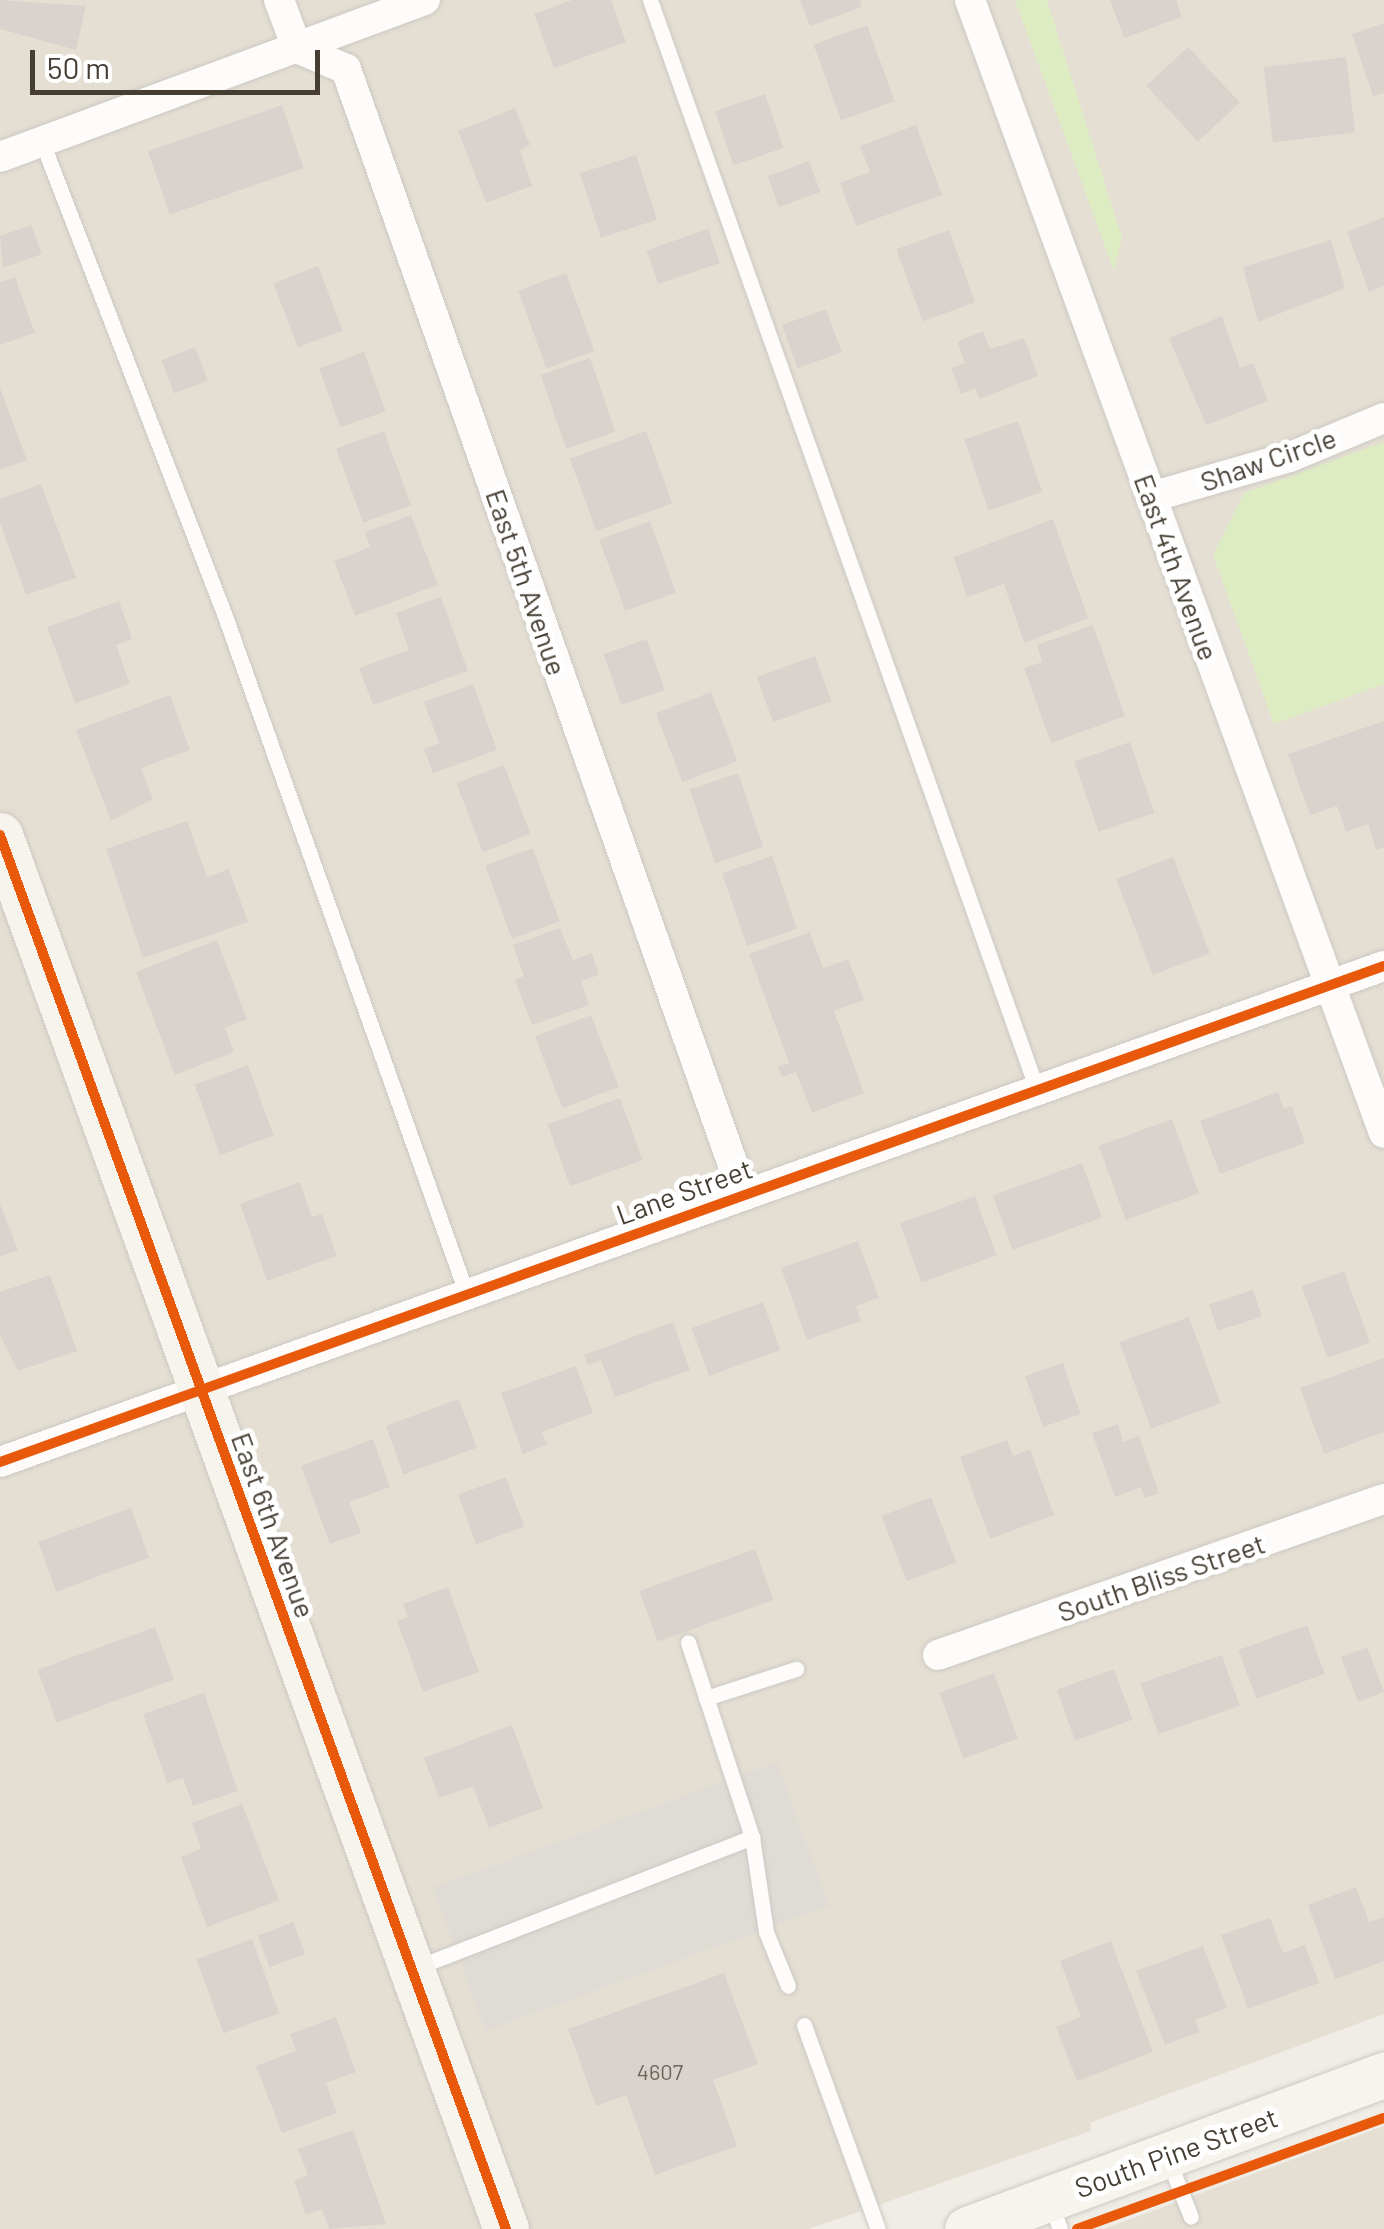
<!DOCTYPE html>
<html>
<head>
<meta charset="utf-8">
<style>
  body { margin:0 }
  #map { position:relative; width:1384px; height:2229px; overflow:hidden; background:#f0ede6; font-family:Barlow,sans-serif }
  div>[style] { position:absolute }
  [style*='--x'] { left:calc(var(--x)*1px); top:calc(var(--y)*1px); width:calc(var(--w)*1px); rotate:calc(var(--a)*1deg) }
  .residential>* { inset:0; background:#e5dfd3 }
  .green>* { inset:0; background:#ddecc3 }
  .parking>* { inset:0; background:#dfdcd6; transform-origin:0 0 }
  .building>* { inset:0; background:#d8d4cd; transform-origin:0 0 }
  .roads { filter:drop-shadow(0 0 2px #ccc9c3) drop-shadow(0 0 2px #ccc9c3) }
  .lane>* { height:15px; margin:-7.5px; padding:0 7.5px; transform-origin:7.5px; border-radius:7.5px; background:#fdfcfb }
  .street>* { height:30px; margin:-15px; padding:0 15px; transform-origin:15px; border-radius:15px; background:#fdfcfb }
  .secondary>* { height:45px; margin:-22.5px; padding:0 22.5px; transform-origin:22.5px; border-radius:22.5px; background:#f6f4ed }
  .cycleway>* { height:10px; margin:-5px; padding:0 5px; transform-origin:5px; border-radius:5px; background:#e8590c }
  span { translate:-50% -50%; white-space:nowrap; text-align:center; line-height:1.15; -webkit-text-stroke:10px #fff; paint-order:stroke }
  .number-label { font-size:22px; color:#6c655b }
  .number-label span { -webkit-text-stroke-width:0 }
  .street-label { font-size:28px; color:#463e33 }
  .scale { position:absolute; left:30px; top:50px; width:290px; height:45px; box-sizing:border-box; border:5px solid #463e33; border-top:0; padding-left:12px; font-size:30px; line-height:35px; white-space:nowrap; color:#463e33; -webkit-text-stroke:8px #fff; paint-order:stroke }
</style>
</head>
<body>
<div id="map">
  <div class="residential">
    <i style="clip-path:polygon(0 0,1384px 0,1384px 2014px,1090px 2123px,1091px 2131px,809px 2229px,0 2229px)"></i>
    <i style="clip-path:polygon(1384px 2126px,1384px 2229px,1103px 2229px)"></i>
  </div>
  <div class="green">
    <i style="clip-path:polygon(1015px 0,1047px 0,1122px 238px,1114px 271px)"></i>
    <i style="clip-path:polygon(1384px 442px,1384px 684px,1274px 724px,1213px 555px,1244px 493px)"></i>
  </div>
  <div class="parking">
    <i style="left:777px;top:1762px;width:153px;height:366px;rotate:70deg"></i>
  </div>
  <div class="building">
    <i style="clip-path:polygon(0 0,86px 6px,76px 50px,0 29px)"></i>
    <i style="clip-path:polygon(572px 0,611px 0,626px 42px,554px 68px,534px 14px)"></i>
    <i style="clip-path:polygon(800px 0,860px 0,862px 7px,810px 26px)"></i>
    <i style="clip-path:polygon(1110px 0,1176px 0,1182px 17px,1124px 38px)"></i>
    <i style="clip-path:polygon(1384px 23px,1384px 93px,1373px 96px,1352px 34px)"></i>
    <i style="left:867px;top:25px;width:81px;height:57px;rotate:70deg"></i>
    <i style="left:1188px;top:47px;width:76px;height:57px;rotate:47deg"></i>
    <i style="left:1346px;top:57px;width:76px;height:83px;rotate:83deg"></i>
    <i style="left:765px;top:94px;width:57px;height:53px;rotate:71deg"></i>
    <i style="left:282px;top:105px;width:67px;height:142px;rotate:71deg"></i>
    <i style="clip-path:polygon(515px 108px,530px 145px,520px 150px,532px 186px,486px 203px,458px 131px)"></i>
    <i style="clip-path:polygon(916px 125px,942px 195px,856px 226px,840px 183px,870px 172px,860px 146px)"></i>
    <i style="left:636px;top:155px;width:68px;height:59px;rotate:72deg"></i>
    <i style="left:809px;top:161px;width:33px;height:44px;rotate:70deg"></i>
    <i style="clip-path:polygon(1384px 217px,1384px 286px,1369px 292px,1347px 232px)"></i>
    <i style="clip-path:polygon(31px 225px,42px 254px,3px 268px,0 236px)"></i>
    <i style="left:708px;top:229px;width:36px;height:65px;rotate:71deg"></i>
    <i style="left:949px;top:230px;width:77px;height:56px;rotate:70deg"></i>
    <i style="clip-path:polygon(1331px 240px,1345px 288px,1258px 322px,1243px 267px)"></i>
    <i style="left:318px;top:266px;width:69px;height:48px;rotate:69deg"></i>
    <i style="left:566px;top:273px;width:83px;height:51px;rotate:70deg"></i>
    <i style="clip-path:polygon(15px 277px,35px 333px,0 345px,0 282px)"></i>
    <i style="left:826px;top:309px;width:46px;height:47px;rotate:70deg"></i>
    <i style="clip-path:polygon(1222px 316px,1240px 368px,1253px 363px,1268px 401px,1206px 425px,1169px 338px)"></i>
    <i style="clip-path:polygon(983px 331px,990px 349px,1024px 338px,1038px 376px,979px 399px,975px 388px,961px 394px,951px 368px,965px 363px,957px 342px)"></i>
    <i style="left:195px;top:347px;width:36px;height:36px;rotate:69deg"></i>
    <i style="left:364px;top:352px;width:63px;height:48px;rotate:70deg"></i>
    <i style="left:590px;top:358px;width:78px;height:52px;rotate:71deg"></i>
    <i style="clip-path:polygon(0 388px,27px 460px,0 470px)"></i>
    <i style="left:1018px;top:421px;width:75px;height:57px;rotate:71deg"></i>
    <i style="left:384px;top:431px;width:79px;height:51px;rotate:70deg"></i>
    <i style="left:646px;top:431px;width:77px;height:81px;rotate:70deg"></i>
    <i style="clip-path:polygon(41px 484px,76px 578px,26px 595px,0 523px,0 499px)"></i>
    <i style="clip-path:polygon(411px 515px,438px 585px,355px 616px,334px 561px,370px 547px,365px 532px)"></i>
    <i style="clip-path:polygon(1053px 519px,1088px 618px,1024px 643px,1004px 584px,967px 597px,954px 557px)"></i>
    <i style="left:650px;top:521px;width:76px;height:54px;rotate:70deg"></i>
    <i style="clip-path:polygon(441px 597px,468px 671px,373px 705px,359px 668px,409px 650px,396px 613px)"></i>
    <i style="clip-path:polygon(119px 601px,132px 639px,116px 645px,130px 684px,75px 703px,47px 627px)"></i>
    <i style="clip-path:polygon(1093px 625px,1125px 716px,1051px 743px,1024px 668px,1042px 662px,1037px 645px)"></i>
    <i style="left:647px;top:639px;width:54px;height:46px;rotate:71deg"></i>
    <i style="left:815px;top:656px;width:48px;height:62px;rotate:70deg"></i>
    <i style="clip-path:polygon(473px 684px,497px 750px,433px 773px,424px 749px,439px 743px,424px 702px)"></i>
    <i style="left:711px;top:692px;width:74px;height:59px;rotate:69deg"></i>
    <i style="clip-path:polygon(170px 695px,190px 750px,141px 768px,153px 799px,111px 821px,76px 730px)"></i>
    <i style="clip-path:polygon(1384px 721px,1384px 847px,1376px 850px,1368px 824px,1346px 832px,1337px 806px,1310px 815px,1288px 754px)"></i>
    <i style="left:1130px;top:742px;width:75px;height:59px;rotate:71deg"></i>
    <i style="left:504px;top:765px;width:74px;height:51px;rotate:69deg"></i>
    <i style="left:738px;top:773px;width:78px;height:51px;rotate:71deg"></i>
    <i style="clip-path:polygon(187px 821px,207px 877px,229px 869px,248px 922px,143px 958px,106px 849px)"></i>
    <i style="left:533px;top:848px;width:78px;height:51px;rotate:70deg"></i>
    <i style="left:772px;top:856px;width:77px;height:53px;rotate:71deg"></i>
    <i style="left:1173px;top:857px;width:103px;height:61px;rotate:69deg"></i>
    <i style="clip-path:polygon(560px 928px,573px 960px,592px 953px,599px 975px,581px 981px,589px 1005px,532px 1025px,515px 980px,524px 976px,513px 945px)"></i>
    <i style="clip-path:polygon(810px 932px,823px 968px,848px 959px,864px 1000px,834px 1011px,864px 1093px,812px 1113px,796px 1072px,782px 1077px,778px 1067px,789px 1063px,749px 954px)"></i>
    <i style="clip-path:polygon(217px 940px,247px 1019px,225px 1028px,234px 1052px,175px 1075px,136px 972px)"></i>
    <i style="left:591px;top:1015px;width:77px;height:60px;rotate:69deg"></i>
    <i style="left:248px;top:1065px;width:75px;height:57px;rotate:70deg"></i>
    <i style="clip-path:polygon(1278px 1092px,1284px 1109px,1292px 1106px,1305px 1143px,1220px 1174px,1200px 1121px)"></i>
    <i style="left:620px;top:1098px;width:66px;height:77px;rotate:70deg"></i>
    <i style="left:1172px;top:1119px;width:79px;height:78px;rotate:70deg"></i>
    <i style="left:1082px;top:1163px;width:58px;height:95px;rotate:70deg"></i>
    <i style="clip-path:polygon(300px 1182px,312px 1217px,322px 1214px,337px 1256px,267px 1281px,240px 1204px)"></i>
    <i style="left:975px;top:1196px;width:63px;height:80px;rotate:70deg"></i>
    <i style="clip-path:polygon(0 1204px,18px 1250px,0 1257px)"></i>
    <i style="clip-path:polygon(858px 1241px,879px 1298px,856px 1306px,861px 1321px,807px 1340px,781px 1268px)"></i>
    <i style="left:1344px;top:1271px;width:76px;height:45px;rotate:70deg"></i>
    <i style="clip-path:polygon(50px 1275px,77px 1351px,18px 1371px,0 1335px,0 1292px)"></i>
    <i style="left:1253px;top:1290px;width:28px;height:46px;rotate:72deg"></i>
    <i style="left:763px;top:1302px;width:51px;height:76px;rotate:70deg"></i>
    <i style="left:1189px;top:1317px;width:92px;height:74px;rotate:70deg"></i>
    <i style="clip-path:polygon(673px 1322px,690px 1370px,615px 1397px,601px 1360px,588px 1365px,584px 1355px)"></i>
    <i style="clip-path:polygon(1384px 1358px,1384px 1432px,1324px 1454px,1300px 1388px)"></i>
    <i style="left:1063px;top:1363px;width:54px;height:40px;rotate:71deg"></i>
    <i style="clip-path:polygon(576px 1366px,593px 1413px,542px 1432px,547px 1445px,523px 1454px,501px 1393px)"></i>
    <i style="left:459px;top:1399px;width:52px;height:78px;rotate:70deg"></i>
    <i style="clip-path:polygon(1118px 1424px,1123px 1442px,1139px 1436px,1159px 1493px,1145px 1498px,1141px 1487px,1115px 1497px,1092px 1433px)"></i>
    <i style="clip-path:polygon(373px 1439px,390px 1487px,349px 1502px,361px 1533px,330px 1544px,301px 1466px)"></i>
    <i style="clip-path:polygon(1007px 1440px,1013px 1456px,1030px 1449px,1054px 1515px,990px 1539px,960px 1457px)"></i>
    <i style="left:506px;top:1477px;width:53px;height:51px;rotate:70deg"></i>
    <i style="left:931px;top:1497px;width:70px;height:53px;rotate:69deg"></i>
    <i style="left:131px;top:1508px;width:53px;height:99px;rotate:70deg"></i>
    <i style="left:755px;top:1549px;width:54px;height:123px;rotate:70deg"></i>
    <i style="clip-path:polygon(448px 1587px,479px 1672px,423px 1692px,397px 1621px,408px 1617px,403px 1604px)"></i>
    <i style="left:1307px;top:1625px;width:52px;height:73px;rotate:70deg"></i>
    <i style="left:155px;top:1627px;width:56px;height:125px;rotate:70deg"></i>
    <i style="left:1367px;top:1647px;width:48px;height:28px;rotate:69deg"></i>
    <i style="left:1222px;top:1655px;width:54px;height:86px;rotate:71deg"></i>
    <i style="left:1114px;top:1669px;width:54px;height:61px;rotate:70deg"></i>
    <i style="left:994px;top:1673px;width:70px;height:58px;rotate:70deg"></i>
    <i style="clip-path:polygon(204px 1693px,238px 1791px,193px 1806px,183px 1778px,167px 1783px,143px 1714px)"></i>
    <i style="clip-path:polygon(512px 1725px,543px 1808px,489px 1828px,473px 1786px,439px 1798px,424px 1758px)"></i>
    <i style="clip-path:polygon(242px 1804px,279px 1900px,207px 1927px,181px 1857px,201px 1849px,192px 1823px)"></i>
    <i style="clip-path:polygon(1356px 1887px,1369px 1922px,1384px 1917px,1384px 1961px,1335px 1979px,1308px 1905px)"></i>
    <i style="clip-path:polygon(1270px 1918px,1283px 1953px,1305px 1945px,1319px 1983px,1248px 2009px,1221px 1935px)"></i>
    <i style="left:293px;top:1922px;width:34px;height:38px;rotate:69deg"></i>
    <i style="left:252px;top:1939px;width:79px;height:59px;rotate:70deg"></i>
    <i style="clip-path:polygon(1111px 1941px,1153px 2052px,1077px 2081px,1056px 2027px,1081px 2017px,1060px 1961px)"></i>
    <i style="clip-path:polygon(1203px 1946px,1227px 2008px,1195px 2020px,1200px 2032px,1165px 2045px,1136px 1971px)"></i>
    <i style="clip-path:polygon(724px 1973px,758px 2064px,713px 2080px,737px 2146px,655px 2175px,626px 2095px,596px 2106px,568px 2029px)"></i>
    <i style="clip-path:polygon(336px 2017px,356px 2072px,326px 2083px,337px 2113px,282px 2133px,256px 2066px,296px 2051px,290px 2034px)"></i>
    <i style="clip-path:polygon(353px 2130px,386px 2224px,329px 2229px,322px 2209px,306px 2215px,294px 2180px,308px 2175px,298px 2149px)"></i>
  </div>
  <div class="roads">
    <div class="lane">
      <i style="--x:650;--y:0;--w:1157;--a:70.45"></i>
      <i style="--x:42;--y:142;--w:508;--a:68.89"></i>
      <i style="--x:225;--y:616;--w:718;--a:70.38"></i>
      <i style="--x:706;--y:1698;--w:95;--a:-17.9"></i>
      <i style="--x:752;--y:1837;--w:96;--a:81.6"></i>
      <i style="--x:766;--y:1932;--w:58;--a:67.8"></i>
      <i style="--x:415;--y:1968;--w:362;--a:-21.2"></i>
      <i style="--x:752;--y:1837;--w:205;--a:-108.2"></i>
      <i style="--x:804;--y:2025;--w:217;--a:70.1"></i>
      <i style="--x:1168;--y:2159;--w:62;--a:68.4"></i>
      <i style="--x:1051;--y:2203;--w:28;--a:71"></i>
    </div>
    <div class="street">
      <i style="--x:279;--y:0;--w:51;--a:69.4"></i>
      <i style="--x:297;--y:48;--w:53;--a:23.2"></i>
      <i style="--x:346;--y:69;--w:1192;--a:70.55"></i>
      <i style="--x:970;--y:0;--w:1206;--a:69.93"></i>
      <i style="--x:0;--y:157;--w:453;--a:-20.3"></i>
      <i style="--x:1151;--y:497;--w:145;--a:-16.1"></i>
      <i style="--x:1290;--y:457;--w:102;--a:-22.5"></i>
      <i style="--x:0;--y:1462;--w:1470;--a:-19.72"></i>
      <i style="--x:938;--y:1655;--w:472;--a:-19.3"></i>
    </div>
    <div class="secondary">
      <i style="--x:0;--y:835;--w:1483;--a:70.05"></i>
      <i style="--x:967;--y:2229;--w:445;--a:-20.3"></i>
    </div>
  </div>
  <div class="cycleway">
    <i style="--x:0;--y:835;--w:1483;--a:70.05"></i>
    <i style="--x:0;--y:1462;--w:1470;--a:-19.72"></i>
    <i style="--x:1077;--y:2229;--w:326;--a:-19.9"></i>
  </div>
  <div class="number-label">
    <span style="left:660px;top:2072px">4607</span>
  </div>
  <div class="street-label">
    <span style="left:1268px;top:459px;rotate:-19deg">Shaw Circle</span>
    <span style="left:1177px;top:567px;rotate:70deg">East 4th Avenue</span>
    <span style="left:527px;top:582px;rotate:71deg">East 5th Avenue</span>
    <span style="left:684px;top:1191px;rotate:-20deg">Lane Street</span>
    <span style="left:274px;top:1525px;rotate:70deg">East 6th Avenue</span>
    <span style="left:1161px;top:1577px;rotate:-19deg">South Bliss Street</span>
    <span style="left:1176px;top:2152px;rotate:-20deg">South Pine Street</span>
  </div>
  <div class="scale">50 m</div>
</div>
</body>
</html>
